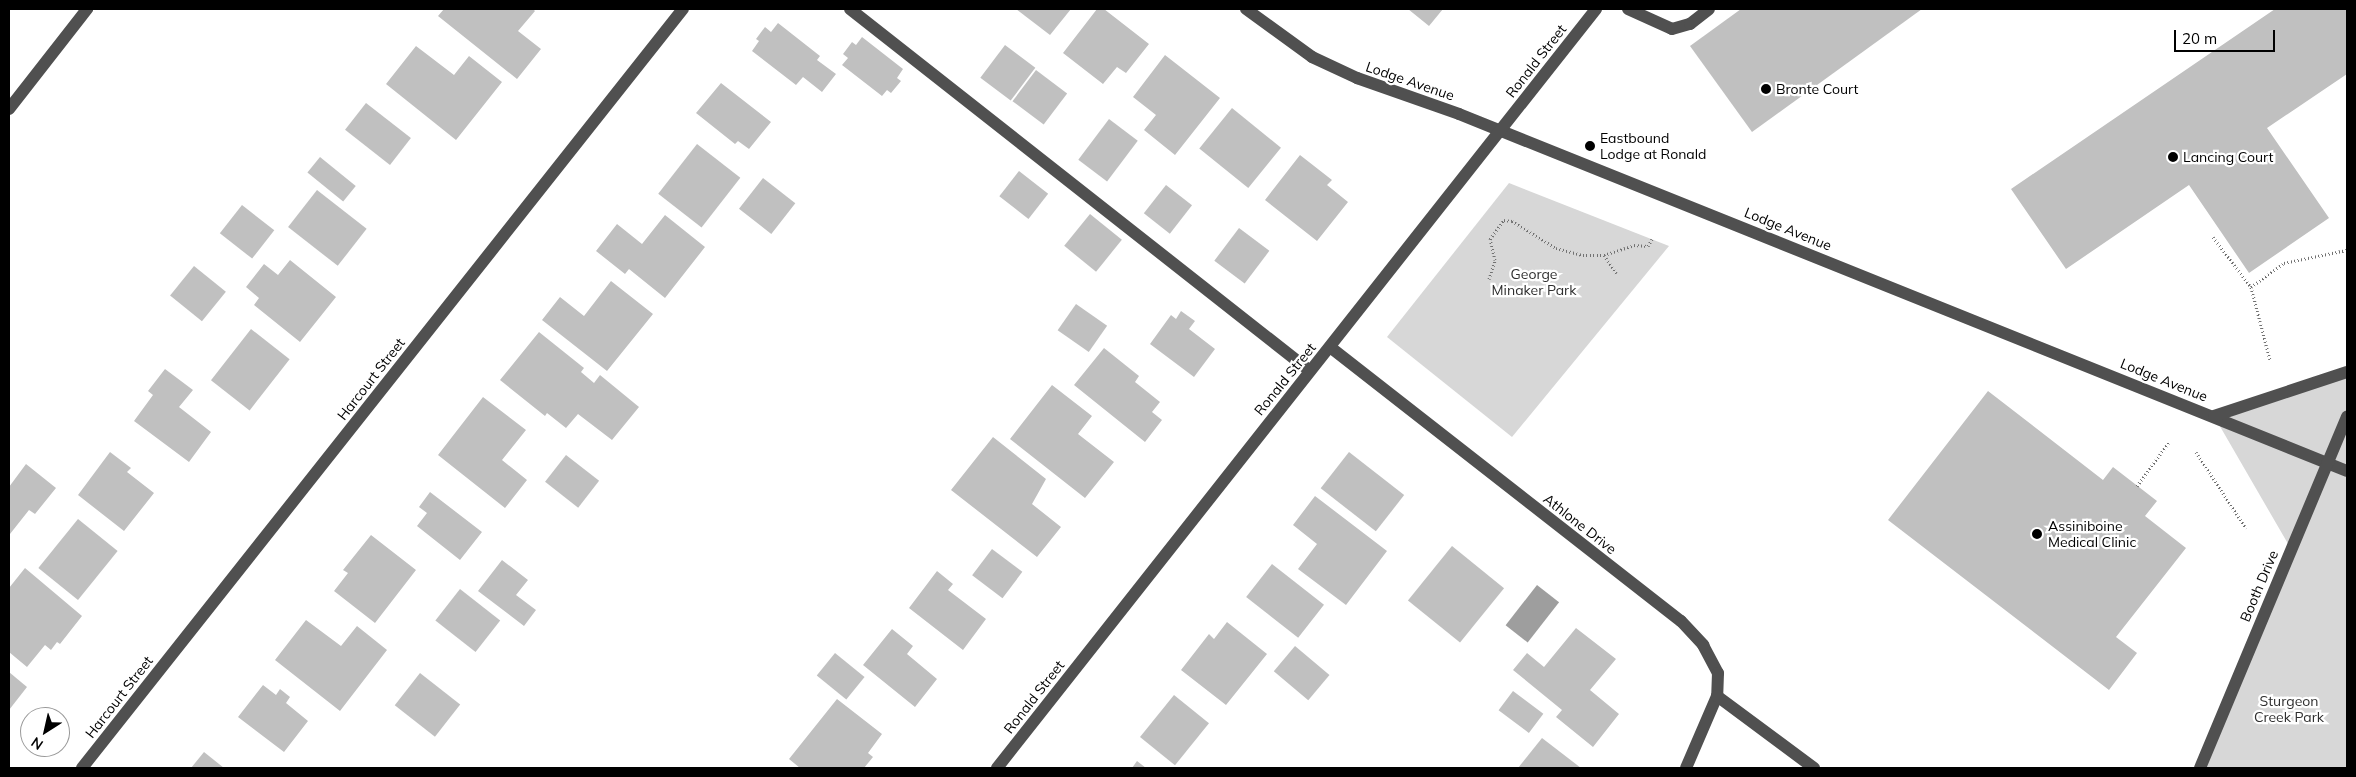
<!DOCTYPE html>
<html>
<head>
<meta charset="utf-8">
<style>
  body { margin:0 }
  #map { position:relative; width:2356px; height:777px; overflow:hidden; background:#fff; font-family:Mulish,sans-serif }
  div>[style] { position:absolute }
  [style*='--x'] { left:calc(var(--x)*1px); top:calc(var(--y)*1px); width:calc(var(--w)*1px); rotate:calc(var(--a)*1deg) }
  .green>* { inset:0; background:#d7d7d7 }
  .water>* { inset:0; background:#9e9e9e; transform-origin:0 0 }
  .building>* { inset:0; background:#c0c0c0; transform-origin:0 0 }
  .path>* { height:3px; margin-top:-1.5px; transform-origin:0; background:repeating-linear-gradient(90deg,#727272 0 1px,transparent 0 3.5px) }
  .minor>* { height:12px; margin:-6px; padding:0 6px; transform-origin:6px; border-radius:6px; background:#505050 }
  .dots>* { width:14px; height:14px; translate:-50% -50%; box-sizing:border-box; border:2px solid #fff; border-radius:50% }
  span { translate:-50% -50%; white-space:nowrap; text-align:center; line-height:1.15; -webkit-text-stroke:4.5px #fff; paint-order:stroke }
  .street-label { font-size:14px; color:#000 }
  .poi-label { font-size:14px; color:#000 }
  .left { translate:0 -50%; text-align:left }
  .park-label { font-size:14px; color:#2e2e2e }
  .frame { position:absolute; inset:0; border:10px solid #000; pointer-events:none }
  .north { position:absolute; left:20px; top:707px; width:50px; height:50px; box-sizing:border-box; background:#fff; border:1px solid #999; border-radius:50%; rotate:215deg; font-size:14px; font-weight:700; line-height:20px; text-align:center; color:#000 }
  .north::after { content:''; display:block; margin:auto; width:18px; height:22px; background:#000; clip-path:polygon(50% 0,100% 100%,50% 72%,0 100%) }
  .scale { position:absolute; left:2174px; top:30px; width:101px; height:22px; box-sizing:border-box; border:2px solid #000; border-top:0; padding-left:6px; font-size:15px; line-height:18px; white-space:nowrap; color:#000; -webkit-text-stroke:4px #fff; paint-order:stroke }
</style>
</head>
<body>
<div id="map">
  <div class="green">
    <i style="clip-path:polygon(1509px 183px,1669px 246px,1512px 437px,1387px 337px)"></i>
    <i style="clip-path:polygon(2347px 372px,2347px 768px,2200px 768px,2291px 549px,2214px 416px)"></i>
  </div>
  <div class="water">
    <i style="left:1537px;top:585px;width:28px;height:51px;rotate:38deg"></i>
  </div>
  <div class="building">
    <i style="clip-path:polygon(444px 9px,533px 9px,535px 11px,518px 31px,541px 49px,517px 79px,438px 16px)"></i>
    <i style="clip-path:polygon(1016px 9px,1071px 9px,1050px 35px)"></i>
    <i style="clip-path:polygon(1097px 9px,1104px 9px,1149px 44px,1126px 73px,1117px 67px,1103px 84px,1063px 53px)"></i>
    <i style="clip-path:polygon(1408px 9px,1443px 9px,1429px 26px)"></i>
    <i style="clip-path:polygon(1741px 9px,1922px 9px,1752px 132px,1690px 46px)"></i>
    <i style="clip-path:polygon(2275px 9px,2347px 9px,2347px 74px,2267px 128px,2329px 218px,2249px 273px,2189px 185px,2066px 269px,2011px 189px)"></i>
    <i style="clip-path:polygon(778px 23px,820px 56px,817px 60px,836px 74px,822px 92px,803px 77px,796px 85px,752px 51px,759px 41px,756px 39px,765px 27px,771px 32px)"></i>
    <i style="clip-path:polygon(862px 37px,903px 69px,897px 78px,901px 81px,891px 93px,887px 90px,882px 96px,842px 65px,848px 58px,843px 54px,852px 42px,856px 45px)"></i>
    <i style="left:1005px;top:45px;width:38px;height:41px;rotate:37deg"></i>
    <i style="clip-path:polygon(416px 46px,454px 75px,469px 56px,502px 82px,456px 140px,386px 84px)"></i>
    <i style="clip-path:polygon(1165px 55px,1220px 98px,1175px 155px,1144px 130px,1156px 115px,1133px 97px)"></i>
    <i style="left:1036px;top:70px;width:39px;height:39px;rotate:37deg"></i>
    <i style="clip-path:polygon(721px 83px,771px 122px,749px 149px,738px 141px,735px 144px,696px 113px)"></i>
    <i style="left:366px;top:103px;width:57px;height:34px;rotate:38deg"></i>
    <i style="left:1232px;top:108px;width:63px;height:52px;rotate:39deg"></i>
    <i style="left:1109px;top:119px;width:36px;height:51px;rotate:37deg"></i>
    <i style="left:697px;top:144px;width:55px;height:63px;rotate:38deg"></i>
    <i style="clip-path:polygon(1300px 155px,1332px 180px,1327px 185px,1348px 202px,1317px 241px,1265px 200px)"></i>
    <i style="left:320px;top:157px;width:46px;height:20px;rotate:39deg"></i>
    <i style="left:1019px;top:171px;width:37px;height:32px;rotate:38deg"></i>
    <i style="left:763px;top:178px;width:41px;height:39px;rotate:38deg"></i>
    <i style="left:1166px;top:185px;width:33px;height:36px;rotate:38deg"></i>
    <i style="left:317px;top:190px;width:63px;height:47px;rotate:38deg"></i>
    <i style="left:242px;top:205px;width:41px;height:36px;rotate:38deg"></i>
    <i style="left:1090px;top:214px;width:41px;height:41px;rotate:39deg"></i>
    <i style="clip-path:polygon(665px 215px,705px 247px,665px 298px,629px 269px,625px 274px,596px 251px,617px 224px,642px 244px)"></i>
    <i style="left:1239px;top:228px;width:38px;height:41px;rotate:37deg"></i>
    <i style="clip-path:polygon(290px 260px,336px 297px,300px 342px,254px 305px,259px 298px,246px 287px,264px 264px,278px 275px)"></i>
    <i style="left:194px;top:266px;width:41px;height:38px;rotate:39deg"></i>
    <i style="clip-path:polygon(611px 281px,653px 314px,607px 371px,542px 320px,560px 297px,584px 316px)"></i>
    <i style="left:1076px;top:304px;width:38px;height:32px;rotate:35deg"></i>
    <i style="clip-path:polygon(1181px 311px,1195px 321px,1189px 329px,1215px 349px,1194px 377px,1150px 344px,1171px 315px,1176px 319px)"></i>
    <i style="left:251px;top:329px;width:49px;height:65px;rotate:38deg"></i>
    <i style="clip-path:polygon(539px 332px,584px 368px,581px 372px,594px 383px,600px 375px,639px 407px,612px 440px,578px 414px,566px 428px,547px 413px,545px 416px,500px 380px)"></i>
    <i style="clip-path:polygon(1104px 348px,1139px 376px,1135px 382px,1160px 402px,1152px 412px,1162px 420px,1145px 442px,1074px 385px)"></i>
    <i style="clip-path:polygon(165px 369px,193px 390px,179px 407px,211px 432px,189px 462px,134px 421px,153px 395px,148px 391px)"></i>
    <i style="clip-path:polygon(1052px 385px,1092px 416px,1078px 434px,1114px 462px,1085px 498px,1010px 439px)"></i>
    <i style="clip-path:polygon(1988px 391px,2103px 480px,2113px 467px,2157px 501px,2145px 516px,2186px 548px,2116px 637px,2137px 653px,2109px 690px,1888px 520px)"></i>
    <i style="clip-path:polygon(483px 397px,526px 430px,502px 460px,527px 480px,505px 508px,438px 455px)"></i>
    <i style="clip-path:polygon(993px 437px,1046px 479px,1032px 504px,1061px 527px,1037px 557px,951px 490px)"></i>
    <i style="clip-path:polygon(110px 452px,131px 468px,127px 472px,154px 493px,124px 531px,78px 495px)"></i>
    <i style="left:1349px;top:452px;width:70px;height:46px;rotate:38deg"></i>
    <i style="left:566px;top:455px;width:42px;height:34px;rotate:38deg"></i>
    <i style="clip-path:polygon(26px 464px,56px 488px,35px 514px,29px 510px,10px 534px,9px 487px)"></i>
    <i style="clip-path:polygon(430px 492px,482px 532px,460px 560px,417px 526px,427px 513px,419px 507px)"></i>
    <i style="clip-path:polygon(1315px 496px,1387px 551px,1346px 605px,1298px 569px,1317px 544px,1293px 525px)"></i>
    <i style="left:78px;top:519px;width:51px;height:63px;rotate:39deg"></i>
    <i style="clip-path:polygon(371px 535px,416px 570px,375px 623px,334px 591px,348px 573px,343px 570px)"></i>
    <i style="left:1452px;top:546px;width:67px;height:70px;rotate:39deg"></i>
    <i style="left:992px;top:549px;width:38px;height:33px;rotate:37deg"></i>
    <i style="clip-path:polygon(502px 560px,528px 580px,516px 595px,536px 610px,524px 626px,478px 591px)"></i>
    <i style="left:1272px;top:564px;width:66px;height:42px;rotate:38deg"></i>
    <i style="clip-path:polygon(25px 568px,82px 616px,60px 644px,57px 642px,51px 650px,45px 645px,27px 667px,9px 652px,9px 588px)"></i>
    <i style="clip-path:polygon(937px 571px,953px 584px,948px 590px,986px 619px,963px 650px,909px 608px)"></i>
    <i style="left:460px;top:589px;width:51px;height:40px;rotate:38deg"></i>
    <i style="clip-path:polygon(306px 620px,341px 646px,357px 626px,387px 650px,340px 711px,275px 660px)"></i>
    <i style="clip-path:polygon(1227px 622px,1267px 654px,1226px 705px,1181px 670px,1209px 634px,1214px 639px)"></i>
    <i style="clip-path:polygon(1576px 628px,1616px 659px,1590px 690px,1619px 714px,1593px 747px,1556px 717px,1562px 710px,1513px 670px,1527px 653px,1544px 667px)"></i>
    <i style="clip-path:polygon(892px 629px,913px 646px,907px 654px,937px 679px,915px 707px,863px 665px)"></i>
    <i style="left:1295px;top:646px;width:45px;height:33px;rotate:40deg"></i>
    <i style="left:835px;top:653px;width:38px;height:29px;rotate:39deg"></i>
    <i style="clip-path:polygon(9px 672px,27px 687px,9px 710px)"></i>
    <i style="left:420px;top:673px;width:51px;height:41px;rotate:38deg"></i>
    <i style="clip-path:polygon(263px 685px,276px 695px,280px 689px,290px 697px,286px 703px,308px 721px,284px 752px,238px 717px)"></i>
    <i style="left:1513px;top:691px;width:38px;height:24px;rotate:37deg"></i>
    <i style="left:1174px;top:695px;width:45px;height:54px;rotate:39deg"></i>
    <i style="clip-path:polygon(837px 699px,882px 734px,868px 753px,873px 757px,864px 768px,800px 768px,789px 759px)"></i>
    <i style="clip-path:polygon(1542px 738px,1581px 768px,1518px 768px)"></i>
    <i style="clip-path:polygon(204px 752px,224px 768px,191px 768px)"></i>
    <i style="clip-path:polygon(1137px 761px,1146px 768px,1132px 768px)"></i>
  </div>
  <div class="path">
    <i style="--x:2213;--y:237;--w:63;--a:52.8"></i>
    <i style="--x:2251;--y:287;--w:75;--a:75.4"></i>
    <i style="--x:1604;--y:255;--w:22;--a:56"></i>
    <i style="--x:1489;--y:279;--w:20;--a:-72"></i>
    <i style="--x:1495;--y:260;--w:22;--a:-103"></i>
    <i style="--x:1490;--y:239;--w:24;--a:-54"></i>
    <i style="--x:1504;--y:220;--w:8;--a:7"></i>
    <i style="--x:1512;--y:221;--w:52;--a:31.5"></i>
    <i style="--x:1556;--y:248;--w:28;--a:15"></i>
    <i style="--x:1583;--y:255;--w:21;--a:0"></i>
    <i style="--x:1604;--y:255;--w:32;--a:-18"></i>
    <i style="--x:1634;--y:245;--w:14;--a:4"></i>
    <i style="--x:1648;--y:246;--w:8;--a:-60"></i>
    <i style="--x:2251;--y:287;--w:41;--a:-36"></i>
    <i style="--x:2284;--y:263;--w:64;--a:-11.7"></i>
    <i style="--x:2196;--y:452;--w:91;--a:56.7"></i>
    <i style="--x:2137;--y:486;--w:54;--a:-54"></i>
  </div>
  <div class="minor">
    <i style="--x:850;--y:9;--w:585;--a:38.2"></i>
    <i style="--x:1246;--y:9;--w:82;--a:36"></i>
    <i style="--x:1312;--y:57;--w:50;--a:25"></i>
    <i style="--x:1357;--y:78;--w:108;--a:19.4"></i>
    <i style="--x:1459;--y:114;--w:957;--a:21.9"></i>
    <i style="--x:1628;--y:9;--w:48;--a:24.4"></i>
    <i style="--x:1672;--y:29;--w:19;--a:-16"></i>
    <i style="--x:1690;--y:24;--w:24;--a:-38"></i>
    <i style="--x:9;--y:109;--w:127;--a:-52"></i>
    <i style="--x:1330;--y:347;--w:445;--a:38"></i>
    <i style="--x:1681;--y:621;--w:33;--a:47"></i>
    <i style="--x:1703;--y:645;--w:32;--a:62"></i>
    <i style="--x:1718;--y:673;--w:23;--a:92"></i>
    <i style="--x:1717;--y:696;--w:78;--a:113.3"></i>
    <i style="--x:2214;--y:416;--w:140;--a:-18.3"></i>
    <i style="--x:1717;--y:696;--w:121;--a:36.6"></i>
    <i style="--x:82;--y:768;--w:968;--a:-51.63"></i>
    <i style="--x:997;--y:768;--w:967;--a:-51.72"></i>
    <i style="--x:2200;--y:768;--w:381;--a:-67.3"></i>
  </div>
  <div class="dots">
    <i style="left:1766px;top:89px;background:#000"></i>
    <i style="left:1590px;top:146px;background:#000"></i>
    <i style="left:2173px;top:157px;background:#000"></i>
    <i style="left:2037px;top:534px;background:#000"></i>
  </div>
  <div class="street-label">
    <span style="left:1536px;top:61px;rotate:-52deg">Ronald Street</span>
    <span style="left:1410px;top:81px;rotate:19deg">Lodge Avenue</span>
    <span style="left:1788px;top:229px;rotate:22deg">Lodge Avenue</span>
    <span style="left:371px;top:379px;rotate:-52deg">Harcourt Street</span>
    <span style="left:1285px;top:379px;rotate:-51deg">Ronald Street</span>
    <span style="left:2164px;top:380px;rotate:22deg">Lodge Avenue</span>
    <span style="left:1580px;top:524px;rotate:38deg">Athlone Drive</span>
    <span style="left:2259px;top:586px;rotate:-67deg">Booth Drive</span>
    <span style="left:119px;top:697px;rotate:-52deg">Harcourt Street</span>
    <span style="left:1034px;top:697px;rotate:-52deg">Ronald Street</span>
  </div>
  <div class="poi-label">
    <span class="left" style="left:1776px;top:89px">Bronte Court</span>
    <span class="left" style="left:1600px;top:146px">Eastbound<br>Lodge at Ronald</span>
    <span class="left" style="left:2183px;top:157px">Lancing Court</span>
    <span class="left" style="left:2048px;top:534px">Assiniboine<br>Medical Clinic</span>
  </div>
  <div class="park-label">
    <span style="left:1534px;top:282px">George<br>Minaker Park</span>
    <span style="left:2289px;top:709px">Sturgeon<br>Creek Park</span>
  </div>
  <div class="frame"></div>
  <div class="north">N</div>
  <div class="scale">20 m</div>
</div>
</body>
</html>
